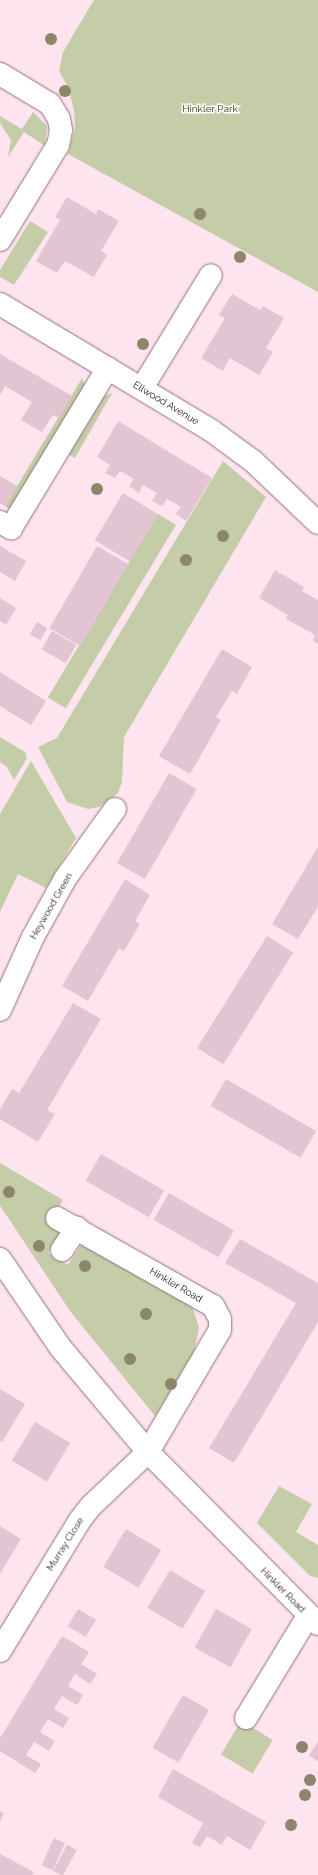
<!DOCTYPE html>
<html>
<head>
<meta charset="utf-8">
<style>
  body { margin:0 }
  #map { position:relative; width:318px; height:1875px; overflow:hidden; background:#fee4ef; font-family:Raleway,sans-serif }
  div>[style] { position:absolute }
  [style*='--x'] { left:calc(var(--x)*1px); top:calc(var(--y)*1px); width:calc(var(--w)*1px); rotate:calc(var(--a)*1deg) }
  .green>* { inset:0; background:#c4cca8; transform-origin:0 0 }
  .building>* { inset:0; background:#e3c4d2; transform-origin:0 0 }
  .roads { filter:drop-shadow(0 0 1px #8f727f) drop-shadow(0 0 1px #8f727f) }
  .minor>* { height:22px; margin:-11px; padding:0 11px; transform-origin:11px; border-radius:11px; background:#fff }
  .trees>* { width:12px; height:12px; margin:-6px; border-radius:50%; background:#8d856c }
  span { translate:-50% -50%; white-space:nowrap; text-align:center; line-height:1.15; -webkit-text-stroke:3px #fff; paint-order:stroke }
  .park-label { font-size:10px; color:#303700 }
  .street-label { font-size:10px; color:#2b2025 }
</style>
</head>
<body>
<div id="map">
  <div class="green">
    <i style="clip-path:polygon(94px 0,318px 0,318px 292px,68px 154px,75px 128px,74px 110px,68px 87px,59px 71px,63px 52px)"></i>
    <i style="clip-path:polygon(33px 112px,47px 126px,45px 146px,24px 132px,8px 157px,11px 140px,0 123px,0 116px,22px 129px)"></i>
    <i style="clip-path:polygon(30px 221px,48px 232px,14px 285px,0 277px,0 270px)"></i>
    <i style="clip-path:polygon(82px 378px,85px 386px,11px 509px,8px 508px,5px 506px)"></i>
    <i style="clip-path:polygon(112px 393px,75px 458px,66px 453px,100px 398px)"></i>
    <i style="clip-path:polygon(223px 461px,266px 497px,124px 737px,122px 782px,118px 793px,99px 807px,88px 809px,67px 802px,38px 747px,57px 738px)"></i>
    <i style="left:158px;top:514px;width:21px;height:214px;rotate:31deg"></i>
    <i style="clip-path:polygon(0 737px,25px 752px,27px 758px,14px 780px,7px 767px,0 762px)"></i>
    <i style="clip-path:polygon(31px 761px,76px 838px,46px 888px,18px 874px,0 912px,0 814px)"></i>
    <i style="clip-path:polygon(0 1163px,63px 1200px,50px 1222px,62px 1230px,48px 1253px,68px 1265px,83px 1242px,192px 1305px,199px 1328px,194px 1352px,155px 1416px,70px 1311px,3px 1210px,0 1206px)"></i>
    <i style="clip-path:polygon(279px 1486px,312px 1504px,296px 1532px,318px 1545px,318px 1578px,310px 1576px,257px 1523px)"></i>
    <i style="left:241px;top:1721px;width:37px;height:39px;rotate:31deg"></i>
  </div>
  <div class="building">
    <i style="clip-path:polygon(67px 197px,96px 214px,98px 209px,119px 221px,101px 251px,107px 255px,94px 277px,65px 261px,57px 273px,36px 261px,60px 220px,55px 217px)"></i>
    <i style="clip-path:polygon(232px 294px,260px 310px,263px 306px,284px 318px,266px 348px,273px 352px,259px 375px,230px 358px,223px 371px,201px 358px,225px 318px,219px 315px)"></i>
    <i style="clip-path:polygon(0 354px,72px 396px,59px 418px,53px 415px,42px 432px,21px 420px,32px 402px,5px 386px,0 395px)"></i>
    <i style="clip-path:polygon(118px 421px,212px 478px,186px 521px,176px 514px,181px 507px,167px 499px,162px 506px,152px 501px,157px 493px,143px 485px,139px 493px,129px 486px,134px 479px,120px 471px,115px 478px,105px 473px,110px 465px,97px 457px)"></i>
    <i style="clip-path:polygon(0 476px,17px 486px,5px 506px,0 503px)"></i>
    <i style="left:123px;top:493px;width:41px;height:55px;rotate:31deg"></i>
    <i style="clip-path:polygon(0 546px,26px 561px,15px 581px,0 572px)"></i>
    <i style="left:97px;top:546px;width:36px;height:95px;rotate:30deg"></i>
    <i style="clip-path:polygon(275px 570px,304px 587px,302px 591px,318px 600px,318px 644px,313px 641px,315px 635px,286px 619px,288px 615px,259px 598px)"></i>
    <i style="clip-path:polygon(0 598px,16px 608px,6px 625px,0 621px)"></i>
    <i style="left:37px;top:622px;width:12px;height:14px;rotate:31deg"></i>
    <i style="left:52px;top:631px;width:28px;height:21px;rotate:30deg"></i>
    <i style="clip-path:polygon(222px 649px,252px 667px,237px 694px,232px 691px,216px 717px,221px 720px,190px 774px,159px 756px)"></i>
    <i style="clip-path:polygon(0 672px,46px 701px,31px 725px,0 706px)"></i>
    <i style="left:169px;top:773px;width:32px;height:104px;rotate:30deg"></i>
    <i style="clip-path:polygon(318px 847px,318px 907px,298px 939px,272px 924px)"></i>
    <i style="clip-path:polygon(125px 879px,150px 895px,135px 921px,140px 924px,124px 951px,119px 948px,88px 1001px,62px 986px)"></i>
    <i style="left:267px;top:936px;width:31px;height:132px;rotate:32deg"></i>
    <i style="clip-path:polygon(73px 1003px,101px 1019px,47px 1110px,55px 1114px,38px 1142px,0 1119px,0 1109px,12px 1089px,19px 1093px)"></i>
    <i style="left:226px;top:1079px;width:104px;height:31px;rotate:30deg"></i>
    <i style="left:101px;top:1154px;width:73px;height:31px;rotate:30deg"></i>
    <i style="left:169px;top:1193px;width:75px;height:31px;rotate:30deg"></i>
    <i style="clip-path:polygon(240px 1239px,318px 1283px,318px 1322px,234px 1463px,209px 1448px,296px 1303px,225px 1263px)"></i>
    <i style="clip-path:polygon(0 1389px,25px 1404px,2px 1442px,0 1441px)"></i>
    <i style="left:35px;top:1422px;width:41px;height:45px;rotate:31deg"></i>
    <i style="clip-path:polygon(0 1526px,21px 1539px,0 1574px)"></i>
    <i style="left:126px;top:1529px;width:41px;height:44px;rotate:31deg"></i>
    <i style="left:170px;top:1570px;width:41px;height:44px;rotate:31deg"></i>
    <i style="left:78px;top:1609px;width:21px;height:20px;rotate:31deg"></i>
    <i style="left:216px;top:1609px;width:41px;height:44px;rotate:29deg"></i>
    <i style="clip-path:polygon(62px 1636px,89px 1652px,81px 1664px,97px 1674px,90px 1684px,75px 1674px,68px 1686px,83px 1695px,77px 1705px,62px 1696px,54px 1709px,69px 1718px,63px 1728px,48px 1719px,40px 1732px,55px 1741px,49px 1751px,34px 1742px,26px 1755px,41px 1764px,35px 1773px,0 1751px,0 1738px)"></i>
    <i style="left:183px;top:1695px;width:30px;height:61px;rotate:30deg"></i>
    <i style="clip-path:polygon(318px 1741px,318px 1761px,309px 1756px)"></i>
    <i style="clip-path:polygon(173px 1769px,266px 1822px,250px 1850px,227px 1836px,222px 1845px,207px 1836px,200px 1847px,192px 1843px,203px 1823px,158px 1797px)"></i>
    <i style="clip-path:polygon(0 1811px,4px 1814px,0 1821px)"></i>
    <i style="left:54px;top:1838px;width:12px;height:30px;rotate:24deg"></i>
    <i style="clip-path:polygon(67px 1845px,77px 1850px,63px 1875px,61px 1875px,53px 1871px)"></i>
    <i style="clip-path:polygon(0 1854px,34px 1872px,32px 1875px,0 1875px)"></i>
  </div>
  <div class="roads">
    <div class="minor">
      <i style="--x:0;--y:74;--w:58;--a:31"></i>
      <i style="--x:50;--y:104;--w:17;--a:59"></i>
      <i style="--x:59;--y:119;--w:11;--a:80"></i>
      <i style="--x:61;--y:130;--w:15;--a:101"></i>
      <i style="--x:58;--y:145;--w:111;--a:121.4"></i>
      <i style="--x:0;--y:304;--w:247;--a:30.9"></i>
      <i style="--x:212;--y:431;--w:52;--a:36.4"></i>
      <i style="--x:254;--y:462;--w:88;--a:43.6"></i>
      <i style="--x:142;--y:388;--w:132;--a:-58.6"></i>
      <i style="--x:0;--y:522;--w:13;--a:29"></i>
      <i style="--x:11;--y:528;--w:187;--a:-58.8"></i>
      <i style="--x:0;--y:1010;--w:80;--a:-65.7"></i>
      <i style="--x:33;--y:937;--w:66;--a:-61.1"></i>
      <i style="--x:65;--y:879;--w:86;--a:-54.5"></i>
      <i style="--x:62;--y:1250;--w:27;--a:-56"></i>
      <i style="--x:0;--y:1259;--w:107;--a:55.7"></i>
      <i style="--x:60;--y:1347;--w:137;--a:50"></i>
      <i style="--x:148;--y:1452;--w:242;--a:45.3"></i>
      <i style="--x:0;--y:1651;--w:153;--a:-58.6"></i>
      <i style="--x:80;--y:1520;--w:18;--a:-52"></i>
      <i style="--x:91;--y:1506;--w:79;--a:-43.5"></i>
      <i style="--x:148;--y:1452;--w:142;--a:-59.5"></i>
      <i style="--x:220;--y:1330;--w:11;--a:-90"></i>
      <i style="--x:220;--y:1319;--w:15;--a:-118"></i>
      <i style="--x:213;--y:1306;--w:179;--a:-150.6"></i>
      <i style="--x:246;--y:1718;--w:119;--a:-58.7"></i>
    </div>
  </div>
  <div class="trees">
    <i style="left:51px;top:39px"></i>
    <i style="left:65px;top:91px"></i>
    <i style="left:200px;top:214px"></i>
    <i style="left:240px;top:257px"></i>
    <i style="left:143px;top:344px"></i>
    <i style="left:97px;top:489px"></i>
    <i style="left:223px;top:536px"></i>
    <i style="left:186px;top:560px"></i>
    <i style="left:9px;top:1192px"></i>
    <i style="left:39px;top:1246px"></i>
    <i style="left:85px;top:1266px"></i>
    <i style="left:146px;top:1314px"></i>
    <i style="left:130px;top:1359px"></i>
    <i style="left:171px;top:1384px"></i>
    <i style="left:302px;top:1747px"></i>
    <i style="left:310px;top:1780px"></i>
    <i style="left:305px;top:1795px"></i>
    <i style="left:291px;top:1825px"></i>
  </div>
  <div class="park-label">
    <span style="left:210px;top:109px">Hinkler Park</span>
  </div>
  <div class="street-label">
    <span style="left:166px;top:403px;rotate:31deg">Ellwood Avenue</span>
    <span style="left:51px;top:906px;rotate:-60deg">Heywood Green</span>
    <span style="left:176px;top:1285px;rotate:30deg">Hinkler Road</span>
    <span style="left:65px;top:1544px;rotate:-58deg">Murray Close</span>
    <span style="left:283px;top:1590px;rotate:45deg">Hinkler Road</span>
  </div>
</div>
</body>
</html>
